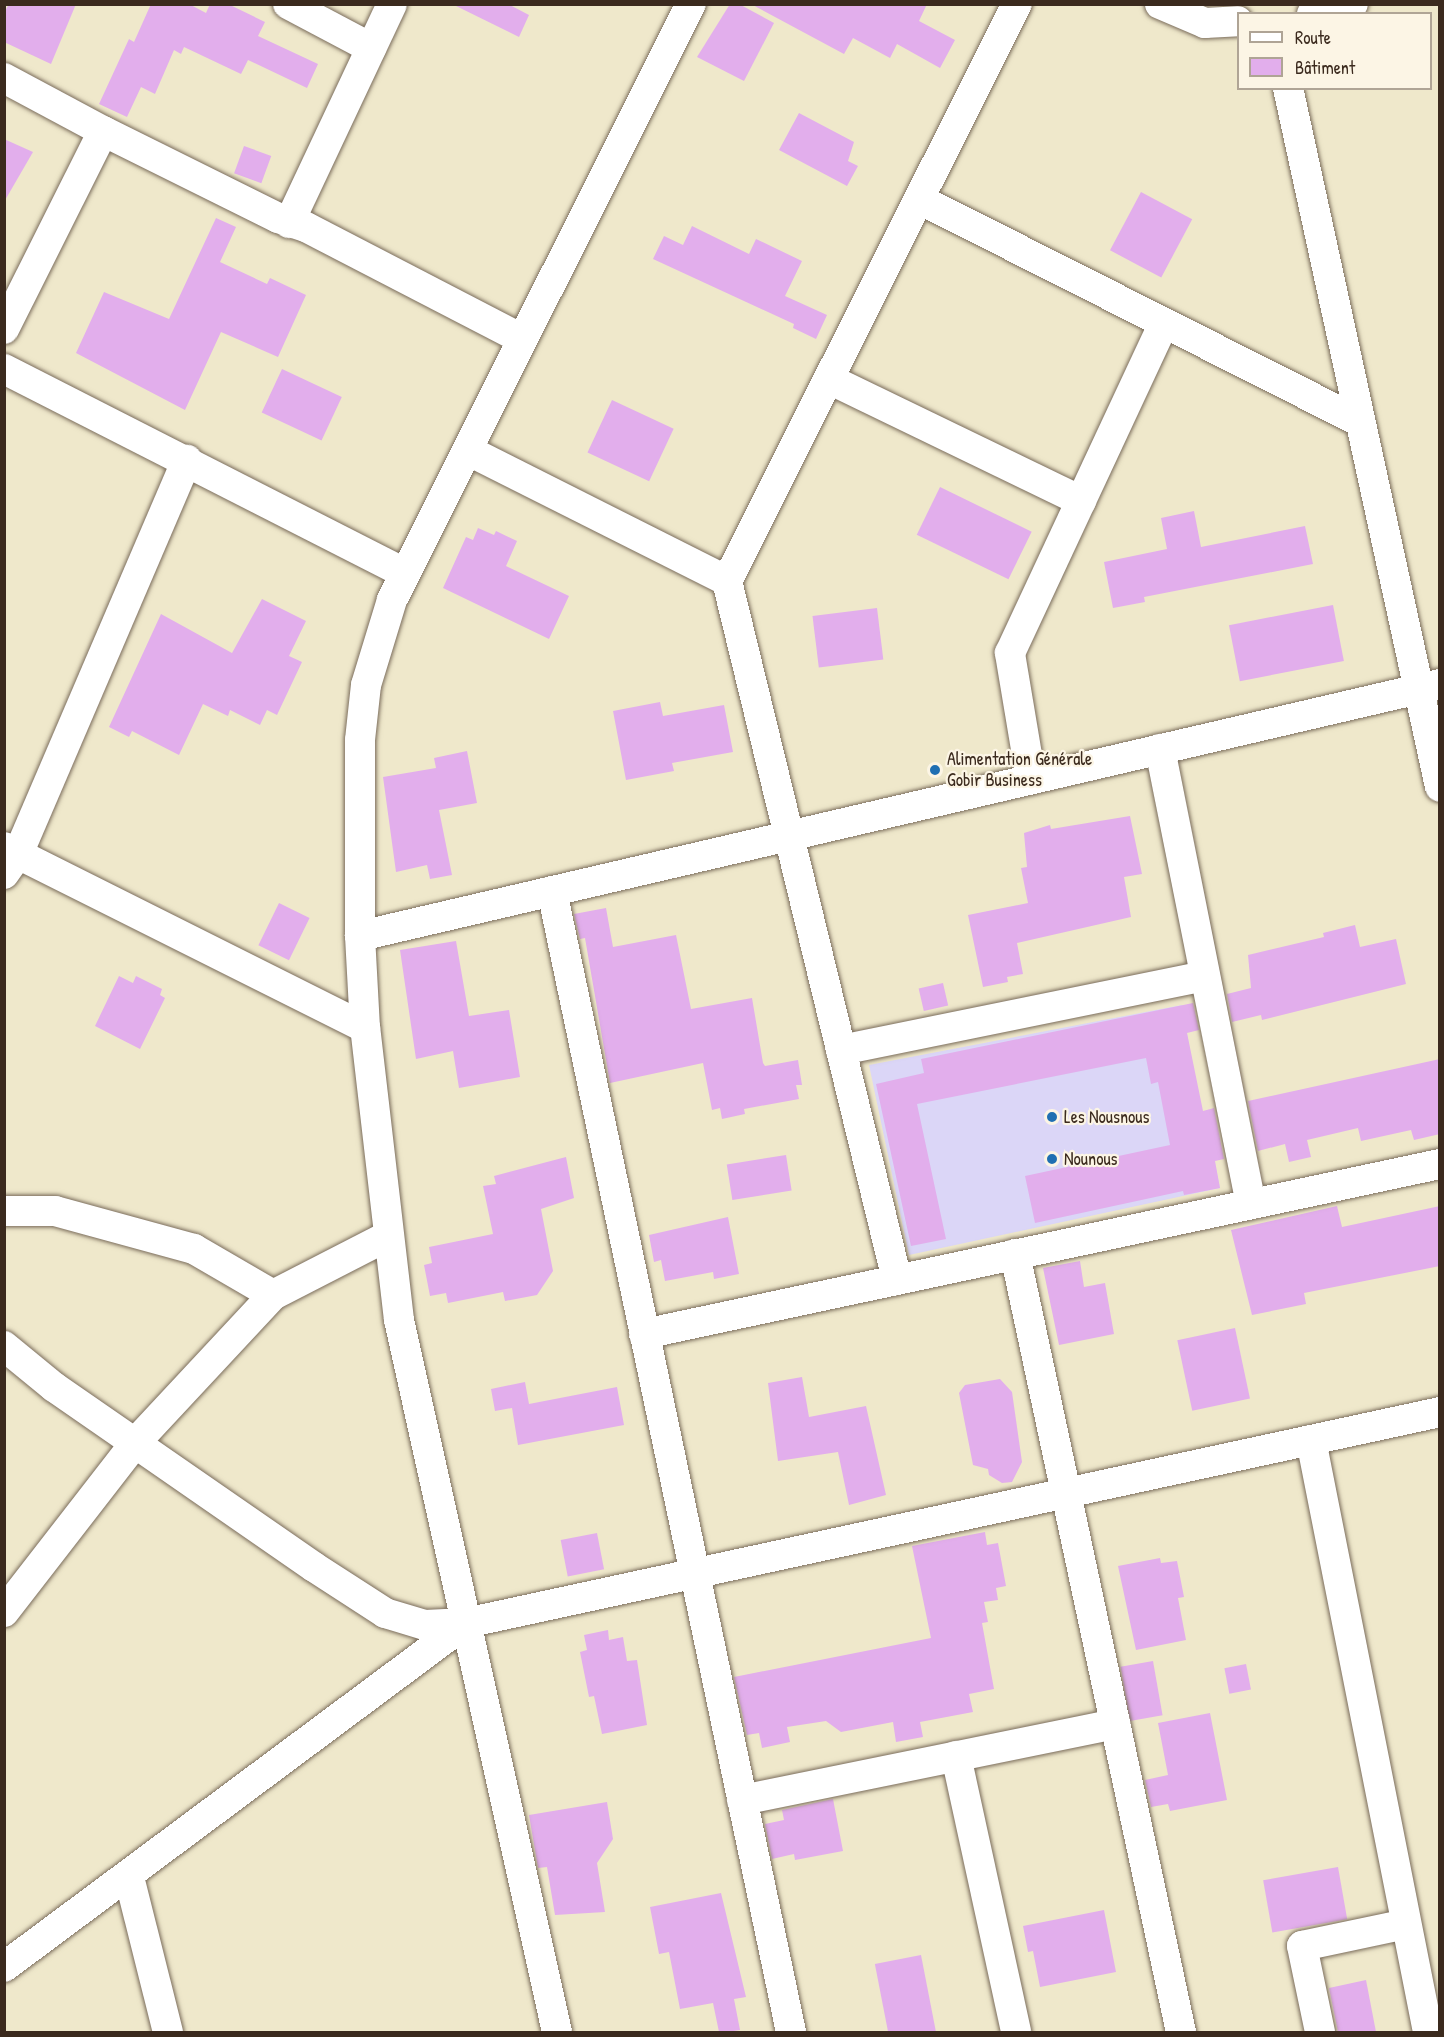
<!DOCTYPE html>
<html>
<head>
<meta charset="utf-8">
<style>
  body { margin:0 }
  #map { position:relative; width:1444px; height:2037px; overflow:hidden; background:#efe8cb; font-family:"Patrick Hand",sans-serif }
  div>[style] { position:absolute }
  [style*='--x'] { left:calc(var(--x)*1px); top:calc(var(--y)*1px); width:calc(var(--w)*1px); rotate:calc(var(--a)*1deg) }
  .built>* { inset:0; background:#dbd6f7 }
  .building>* { inset:0; background:#e2aeec; transform-origin:0 0 }
  .roads { filter:drop-shadow(0 0 2px #7a6c5b) drop-shadow(0 0 2px #7a6c5b) }
  .minor>* { height:30px; margin:-15px; padding:0 15px; transform-origin:15px; border-radius:15px; background:#fff }
  .dots>* { width:16px; height:16px; translate:-50% -50%; box-sizing:border-box; border:3px solid #fcf5e5; border-radius:50% }
  span { translate:-50% -50%; white-space:nowrap; text-align:center; line-height:1.15; -webkit-text-stroke:4.5px #fcf5e5; paint-order:stroke }
  .poi-label { font-size:18px; color:#3b2a1e }
  .left { translate:0 -50%; text-align:left }
  .frame { position:absolute; inset:0; border:6px solid #3b2a1e; pointer-events:none }
  .legend { position:absolute; left:1237px; top:12px; width:195px; height:78px; box-sizing:border-box; background:#fcf5e5; border:2px solid #afa495; margin:0; padding:8px 10px; list-style:none; font-size:18px; color:#3b2a1e }
  .legend li { display:flex; align-items:center; gap:12px; height:30px }
  .legend b { width:30px; border:2px solid #afa495 }
</style>
</head>
<body>
<div id="map">
  <div class="built">
    <i style="clip-path:polygon(1182px 1005px,1204px 1129px,1208px 1128px,1220px 1188px,909px 1255px,869px 1065px)"></i>
  </div>
  <div class="building">
    <i style="clip-path:polygon(9px 4px,76px 4px,51px 64px,4px 42px,4px 13px)"></i>
    <i style="clip-path:polygon(151px 4px,189px 4px,206px 13px,210px 4px,228px 4px,265px 22px,258px 36px,318px 64px,307px 88px,248px 60px,241px 74px,184px 47px,181px 54px,174px 50px,155px 94px,141px 87px,127px 117px,99px 104px,129px 39px,134px 42px)"></i>
    <i style="clip-path:polygon(452px 4px,508px 4px,529px 15px,519px 37px)"></i>
    <i style="clip-path:polygon(730px 4px,739px 4px,774px 23px,744px 81px,697px 57px)"></i>
    <i style="clip-path:polygon(751px 4px,927px 4px,919px 21px,955px 40px,940px 68px,897px 44px,890px 58px,853px 38px,844px 54px)"></i>
    <i style="clip-path:polygon(799px 113px,854px 142px,848px 161px,858px 166px,847px 186px,779px 150px)"></i>
    <i style="clip-path:polygon(4px 139px,33px 152px,4px 202px)"></i>
    <i style="left:244px;top:146px;width:29px;height:29px;rotate:20deg"></i>
    <i style="left:1141px;top:192px;width:58px;height:66px;rotate:28deg"></i>
    <i style="clip-path:polygon(216px 218px,236px 227px,220px 262px,267px 284px,270px 278px,306px 295px,278px 357px,221px 332px,185px 410px,76px 353px,104px 292px,169px 319px)"></i>
    <i style="clip-path:polygon(692px 226px,749px 254px,756px 239px,802px 261px,785px 296px,827px 315px,816px 339px,793px 328px,794px 324px,653px 259px,664px 236px,683px 245px)"></i>
    <i style="left:282px;top:369px;width:66px;height:48px;rotate:25deg"></i>
    <i style="left:612px;top:400px;width:68px;height:58px;rotate:25deg"></i>
    <i style="left:940px;top:487px;width:102px;height:53px;rotate:26deg"></i>
    <i style="clip-path:polygon(1194px 511px,1201px 547px,1305px 526px,1313px 564px,1144px 597px,1145px 602px,1113px 608px,1104px 562px,1167px 549px,1161px 518px)"></i>
    <i style="clip-path:polygon(478px 528px,494px 535px,496px 531px,517px 541px,506px 566px,569px 596px,549px 639px,443px 588px,466px 537px,473px 540px)"></i>
    <i style="clip-path:polygon(262px 599px,306px 621px,289px 656px,302px 662px,277px 715px,267px 710px,260px 725px,230px 710px,228px 716px,203px 704px,179px 755px,132px 731px,129px 737px,109px 727px,161px 614px,232px 653px)"></i>
    <i style="left:1333px;top:605px;width:57px;height:106px;rotate:79deg"></i>
    <i style="left:877px;top:608px;width:52px;height:65px;rotate:83deg"></i>
    <i style="clip-path:polygon(660px 702px,663px 716px,724px 705px,733px 752px,672px 763px,674px 771px,626px 780px,613px 711px)"></i>
    <i style="clip-path:polygon(467px 751px,477px 803px,439px 810px,452px 875px,430px 879px,427px 865px,396px 872px,383px 777px,436px 768px,434px 758px)"></i>
    <i style="clip-path:polygon(1130px 816px,1142px 874px,1124px 877px,1131px 917px,1017px 943px,1023px 974px,1007px 977px,1008px 982px,983px 987px,968px 915px,1028px 903px,1021px 868px,1027px 867px,1024px 833px,1050px 825px,1051px 829px)"></i>
    <i style="left:279px;top:903px;width:34px;height:47px;rotate:26deg"></i>
    <i style="clip-path:polygon(606px 908px,613px 947px,676px 935px,691px 1009px,752px 998px,763px 1063px,765px 1066px,798px 1060px,802px 1085px,796px 1085px,799px 1099px,744px 1109px,745px 1114px,722px 1119px,720px 1108px,712px 1110px,703px 1063px,610px 1083px,585px 938px,580px 939px,574px 914px)"></i>
    <i style="clip-path:polygon(1355px 925px,1360px 947px,1396px 939px,1406px 984px,1262px 1020px,1261px 1015px,1232px 1022px,1227px 994px,1251px 988px,1248px 955px,1324px 937px,1323px 933px)"></i>
    <i style="clip-path:polygon(456px 941px,469px 1016px,509px 1010px,520px 1077px,459px 1088px,453px 1051px,416px 1059px,400px 950px)"></i>
    <i style="clip-path:polygon(119px 976px,133px 983px,136px 976px,162px 989px,160px 995px,165px 998px,140px 1049px,95px 1026px)"></i>
    <i style="left:943px;top:983px;width:23px;height:25px;rotate:77deg"></i>
    <i style="clip-path:polygon(1193px 1003px,1199px 1030px,1187px 1033px,1203px 1111px,1214px 1108px,1224px 1159px,1215px 1161px,1220px 1188px,1184px 1195px,1183px 1191px,1035px 1223px,1025px 1176px,1170px 1145px,1158px 1082px,1151px 1084px,1146px 1058px,917px 1104px,946px 1239px,911px 1246px,876px 1084px,924px 1073px,921px 1059px)"></i>
    <i style="clip-path:polygon(1440px 1059px,1440px 1134px,1414px 1140px,1411px 1130px,1361px 1141px,1358px 1128px,1307px 1140px,1311px 1157px,1289px 1162px,1285px 1144px,1258px 1151px,1248px 1101px)"></i>
    <i style="left:786px;top:1155px;width:36px;height:60px;rotate:81deg"></i>
    <i style="clip-path:polygon(566px 1157px,574px 1198px,541px 1209px,553px 1271px,537px 1295px,505px 1301px,503px 1292px,448px 1303px,446px 1293px,430px 1296px,424px 1265px,432px 1263px,429px 1247px,493px 1234px,483px 1186px,496px 1184px,494px 1176px)"></i>
    <i style="clip-path:polygon(1337px 1206px,1342px 1227px,1440px 1206px,1440px 1266px,1304px 1293px,1306px 1304px,1252px 1315px,1231px 1230px)"></i>
    <i style="clip-path:polygon(728px 1217px,739px 1274px,714px 1279px,713px 1272px,665px 1281px,661px 1260px,654px 1262px,649px 1235px)"></i>
    <i style="clip-path:polygon(1080px 1261px,1084px 1287px,1105px 1283px,1114px 1334px,1059px 1345px,1043px 1268px)"></i>
    <i style="left:1235px;top:1328px;width:72px;height:59px;rotate:78deg"></i>
    <i style="clip-path:polygon(802px 1377px,809px 1417px,866px 1406px,886px 1495px,849px 1505px,838px 1452px,778px 1461px,768px 1383px)"></i>
    <i style="clip-path:polygon(1000px 1379px,1012px 1392px,1022px 1462px,1012px 1482px,1002px 1483px,989px 1475px,988px 1469px,973px 1465px,959px 1393px,965px 1385px)"></i>
    <i style="clip-path:polygon(525px 1382px,529px 1404px,617px 1387px,624px 1425px,518px 1445px,512px 1408px,495px 1411px,491px 1389px)"></i>
    <i style="clip-path:polygon(985px 1532px,987px 1545px,998px 1543px,1006px 1586px,996px 1588px,998px 1600px,984px 1602px,988px 1622px,982px 1623px,994px 1689px,969px 1694px,973px 1712px,920px 1722px,923px 1737px,896px 1742px,893px 1722px,841px 1732px,826px 1721px,787px 1727px,790px 1742px,762px 1748px,759px 1733px,747px 1735px,734px 1677px,931px 1638px,912px 1546px)"></i>
    <i style="left:597px;top:1533px;width:37px;height:37px;rotate:79deg"></i>
    <i style="clip-path:polygon(1160px 1558px,1161px 1563px,1177px 1561px,1184px 1597px,1178px 1598px,1186px 1640px,1136px 1650px,1118px 1566px)"></i>
    <i style="clip-path:polygon(608px 1630px,609px 1640px,623px 1637px,627px 1661px,637px 1660px,647px 1725px,602px 1734px,594px 1696px,589px 1697px,580px 1652px,587px 1650px,584px 1635px)"></i>
    <i style="left:1153px;top:1661px;width:55px;height:33px;rotate:80deg"></i>
    <i style="left:1246px;top:1664px;width:26px;height:22px;rotate:79deg"></i>
    <i style="clip-path:polygon(1210px 1713px,1227px 1800px,1170px 1811px,1168px 1804px,1151px 1807px,1145px 1780px,1168px 1775px,1158px 1723px)"></i>
    <i style="clip-path:polygon(833px 1799px,843px 1851px,795px 1860px,794px 1854px,772px 1859px,765px 1824px,784px 1820px,782px 1810px)"></i>
    <i style="clip-path:polygon(607px 1802px,613px 1839px,597px 1863px,605px 1912px,555px 1915px,547px 1867px,538px 1868px,529px 1815px)"></i>
    <i style="left:1338px;top:1867px;width:53px;height:76px;rotate:80deg"></i>
    <i style="clip-path:polygon(721px 1893px,746px 1997px,734px 1999px,740px 2030px,727px 2032px,719px 2032px,713px 2003px,680px 2009px,669px 1952px,659px 1954px,650px 1907px)"></i>
    <i style="clip-path:polygon(1104px 1910px,1116px 1972px,1040px 1987px,1033px 1951px,1028px 1952px,1023px 1926px)"></i>
    <i style="left:921px;top:1955px;width:78px;height:47px;rotate:79deg"></i>
    <i style="clip-path:polygon(1366px 1980px,1376px 2032px,1338px 2032px,1329px 1988px)"></i>
  </div>
  <div class="roads">
    <div class="minor">
      <i style="--x:288;--y:4;--w:94;--a:27.9"></i>
      <i style="--x:1160;--y:4;--w:49;--a:22.9"></i>
      <i style="--x:1205;--y:23;--w:33;--a:-3"></i>
      <i style="--x:1312;--y:14;--w:42;--a:-13.7"></i>
      <i style="--x:4;--y:78;--w:112;--a:28.2"></i>
      <i style="--x:103;--y:131;--w:195;--a:26.4"></i>
      <i style="--x:278;--y:218;--w:29;--a:18"></i>
      <i style="--x:306;--y:227;--w:243;--a:27.4"></i>
      <i style="--x:1288;--y:88;--w:715;--a:77.73"></i>
      <i style="--x:919;--y:199;--w:494;--a:26.8"></i>
      <i style="--x:289;--y:223;--w:242;--a:-64.8"></i>
      <i style="--x:4;--y:329;--w:221;--a:-63.4"></i>
      <i style="--x:4;--y:369;--w:449;--a:27"></i>
      <i style="--x:829;--y:379;--w:280;--a:25.8"></i>
      <i style="--x:469;--y:451;--w:289;--a:26.7"></i>
      <i style="--x:1160;--y:749;--w:464;--a:78.7"></i>
      <i style="--x:1031;--y:779;--w:128;--a:-99.5"></i>
      <i style="--x:1010;--y:653;--w:364;--a:-65"></i>
      <i style="--x:4;--y:847;--w:404;--a:26.6"></i>
      <i style="--x:4;--y:874;--w:24;--a:-55"></i>
      <i style="--x:18;--y:854;--w:429;--a:-66.8"></i>
      <i style="--x:552;--y:891;--w:1166;--a:78.17"></i>
      <i style="--x:360;--y:936;--w:1109;--a:-13.13"></i>
      <i style="--x:841;--y:1050;--w:370;--a:-11.5"></i>
      <i style="--x:4;--y:1211;--w:51;--a:0"></i>
      <i style="--x:55;--y:1211;--w:144;--a:15.3"></i>
      <i style="--x:194;--y:1249;--w:91;--a:30.2"></i>
      <i style="--x:1015;--y:1254;--w:796;--a:77.96"></i>
      <i style="--x:897;--y:1280;--w:719;--a:-103.67"></i>
      <i style="--x:727;--y:581;--w:646;--a:-63.32"></i>
      <i style="--x:644;--y:1334;--w:814;--a:-12.06"></i>
      <i style="--x:4;--y:1346;--w:65;--a:39.4"></i>
      <i style="--x:54;--y:1387;--w:316;--a:34.7"></i>
      <i style="--x:314;--y:1567;--w:85;--a:32.9"></i>
      <i style="--x:385;--y:1613;--w:42;--a:16.7"></i>
      <i style="--x:425;--y:1625;--w:41;--a:-2.8"></i>
      <i style="--x:466;--y:1623;--w:997;--a:-12.22"></i>
      <i style="--x:1311;--y:1440;--w:603;--a:78.82"></i>
      <i style="--x:4;--y:1612;--w:214;--a:-52.2"></i>
      <i style="--x:135;--y:1443;--w:202;--a:-47"></i>
      <i style="--x:273;--y:1295;--w:127;--a:-27.2"></i>
      <i style="--x:956;--y:1756;--w:282;--a:77.7"></i>
      <i style="--x:742;--y:1800;--w:381;--a:-11.5"></i>
      <i style="--x:129;--y:1877;--w:160;--a:75.9"></i>
      <i style="--x:4;--y:1967;--w:576;--a:-36.67"></i>
      <i style="--x:557;--y:2032;--w:729;--a:-102.51"></i>
      <i style="--x:399;--y:1320;--w:294;--a:-96.6"></i>
      <i style="--x:365;--y:1028;--w:92;--a:-93.1"></i>
      <i style="--x:360;--y:936;--w:196;--a:-90"></i>
      <i style="--x:360;--y:740;--w:55;--a:-83.8"></i>
      <i style="--x:366;--y:685;--w:89;--a:-73"></i>
      <i style="--x:392;--y:600;--w:667;--a:-63.36"></i>
      <i style="--x:1320;--y:2032;--w:88;--a:-101.8"></i>
      <i style="--x:1302;--y:1946;--w:106;--a:-11.9"></i>
    </div>
  </div>
  <div class="dots">
    <i style="left:935px;top:770px;background:#1f6fb2"></i>
    <i style="left:1052px;top:1117px;background:#1f6fb2"></i>
    <i style="left:1052px;top:1159px;background:#1f6fb2"></i>
  </div>
  <div class="poi-label">
    <span class="left" style="left:947px;top:770px">Alimentation Générale<br>Gobir Business</span>
    <span class="left" style="left:1064px;top:1117px">Les Nousnous</span>
    <span class="left" style="left:1064px;top:1159px">Nounous</span>
  </div>
  <div class="frame"></div>
  <ul class="legend">
  <li><b style="height:8px;background:#fff"></b>Route</li>
  <li><b style="height:16px;background:#e2aeec"></b>Bâtiment</li>
  </ul>
</div>
</body>
</html>
